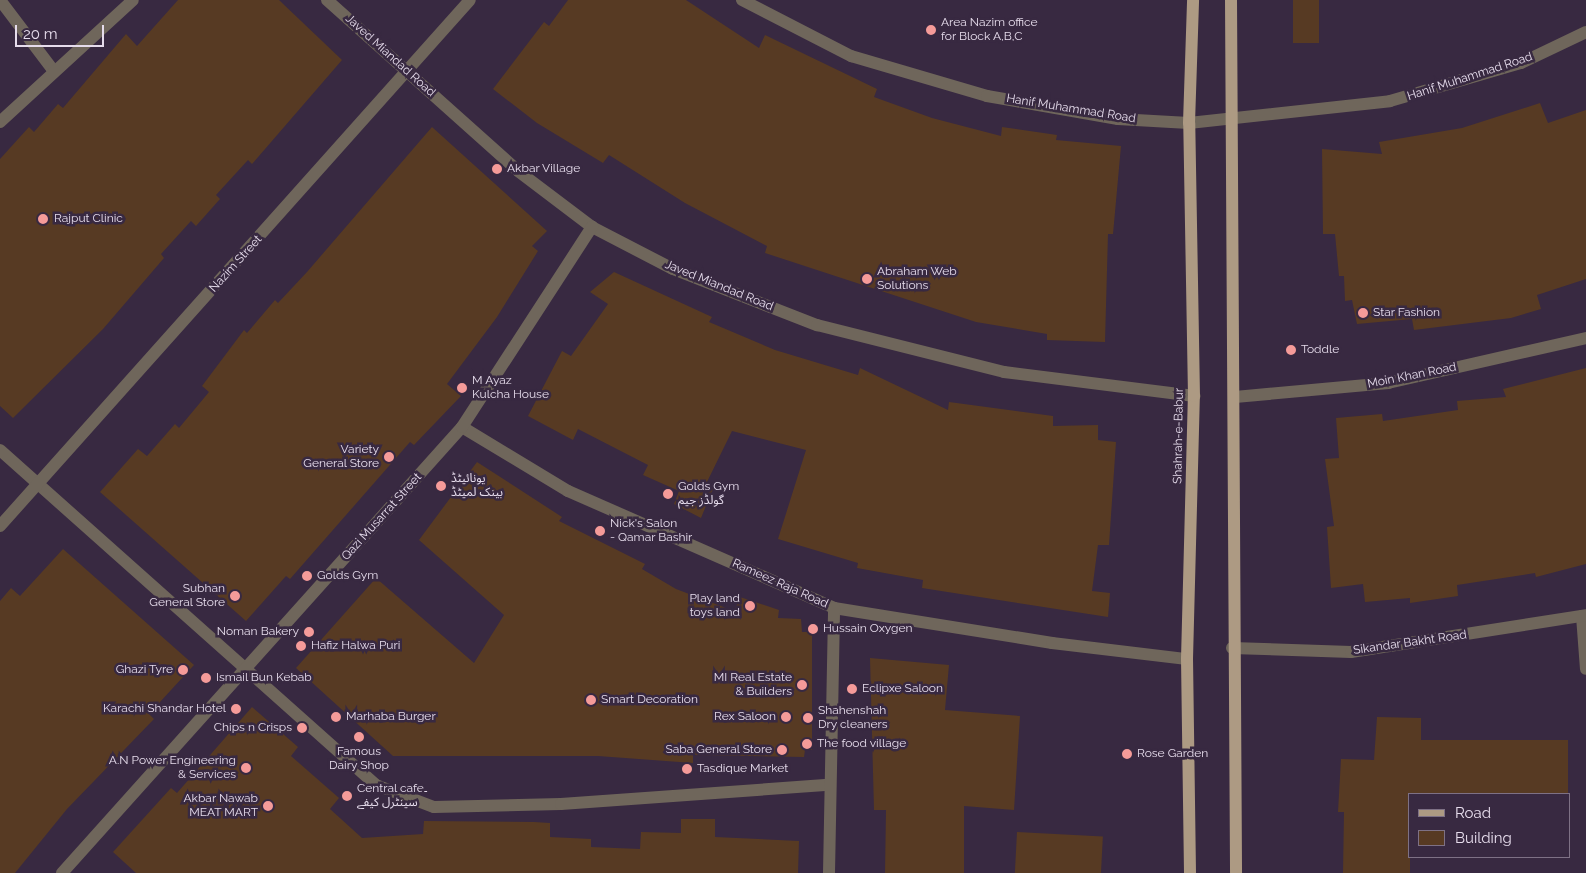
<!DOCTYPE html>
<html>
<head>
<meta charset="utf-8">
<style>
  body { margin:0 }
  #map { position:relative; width:1586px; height:873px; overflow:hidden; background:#382941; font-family:Raleway,"Noto Sans Arabic",sans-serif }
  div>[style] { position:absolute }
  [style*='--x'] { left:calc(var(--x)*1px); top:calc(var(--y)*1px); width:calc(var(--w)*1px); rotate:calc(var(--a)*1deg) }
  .building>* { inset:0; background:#573a23; transform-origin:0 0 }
  .minor>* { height:12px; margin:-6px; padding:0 6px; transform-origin:6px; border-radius:6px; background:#6f665b }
  .major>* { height:12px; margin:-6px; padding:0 6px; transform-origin:6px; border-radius:6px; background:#ad9a83 }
  .dots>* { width:14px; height:14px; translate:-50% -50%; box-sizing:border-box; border:2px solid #382941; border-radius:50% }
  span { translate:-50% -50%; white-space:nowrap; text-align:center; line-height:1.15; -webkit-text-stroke:5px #382941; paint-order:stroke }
  .poi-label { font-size:12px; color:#e6dcec }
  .left { translate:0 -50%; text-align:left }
  .right { translate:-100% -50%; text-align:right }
  .street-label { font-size:12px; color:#e6dcec }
  .legend { position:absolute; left:1408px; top:793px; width:162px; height:65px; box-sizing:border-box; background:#382941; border:1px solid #7e7185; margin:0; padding:6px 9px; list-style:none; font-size:15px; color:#e6dcec }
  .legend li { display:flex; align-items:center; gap:10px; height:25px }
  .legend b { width:25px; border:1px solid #7e7185 }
  .scale { position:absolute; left:15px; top:25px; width:89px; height:22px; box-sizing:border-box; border:2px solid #e6dcec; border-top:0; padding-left:6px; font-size:15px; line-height:18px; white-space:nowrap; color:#e6dcec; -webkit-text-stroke:4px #382941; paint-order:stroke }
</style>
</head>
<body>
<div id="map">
  <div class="building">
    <i style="clip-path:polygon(178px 0,279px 0,342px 60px,252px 164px,248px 160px,216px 195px,220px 199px,196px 226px,191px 221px,161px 254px,164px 258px,103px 329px,13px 418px,0 406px,0 159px,29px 127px,34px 132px,58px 104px,63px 108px,126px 34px,137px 46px)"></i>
    <i style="clip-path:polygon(568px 0,686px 0,759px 48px,765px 35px,877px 89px,874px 97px,932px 118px,1001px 136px,1002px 127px,1057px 135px,1056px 140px,1121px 146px,1113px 234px,1108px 234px,1105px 342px,1047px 340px,1047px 334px,976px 322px,765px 253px,767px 246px,685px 203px,609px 155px,603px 163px,537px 123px,493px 89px,544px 22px,549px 26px)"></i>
    <i style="left:1293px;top:0;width:26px;height:43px"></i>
    <i style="clip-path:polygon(1540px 103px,1548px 123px,1586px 110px,1586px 279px,1537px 295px,1541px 309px,1511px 318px,1414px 330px,1412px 319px,1357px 324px,1352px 300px,1345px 301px,1344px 276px,1339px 276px,1335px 234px,1323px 234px,1322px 149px,1382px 154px,1379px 142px,1462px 128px)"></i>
    <i style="clip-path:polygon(432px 127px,547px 231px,532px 246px,538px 251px,497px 317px,447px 384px,461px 396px,414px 445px,410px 442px,290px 579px,286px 576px,246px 621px,100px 492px,138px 449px,147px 456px,175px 424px,179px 428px,209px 392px,202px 386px,244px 330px,247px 333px,275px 300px,278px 303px,307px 272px)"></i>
    <i style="clip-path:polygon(614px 272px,712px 317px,709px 322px,775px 350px,858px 375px,860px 368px,948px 410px,949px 402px,1053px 416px,1053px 426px,1098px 425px,1098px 440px,1116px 442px,1109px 545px,1098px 545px,1092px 591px,1110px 593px,1108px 617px,922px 588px,923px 580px,857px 568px,858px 563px,778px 539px,806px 450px,732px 431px,705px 486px,713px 489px,701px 518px,674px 504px,679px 491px,643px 475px,648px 465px,578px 429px,573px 440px,528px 416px,562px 351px,571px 356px,608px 304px,590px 292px)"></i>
    <i style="clip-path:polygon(1586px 368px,1586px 564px,1536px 577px,1535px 573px,1457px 585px,1458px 596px,1410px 603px,1410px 598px,1365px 602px,1363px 584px,1331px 588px,1327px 527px,1334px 526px,1325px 459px,1339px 458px,1336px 418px,1382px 414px,1383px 421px,1458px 410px,1457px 401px,1506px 397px,1503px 389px)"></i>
    <i style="clip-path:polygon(477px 462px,562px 517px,559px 521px,645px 564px,642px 569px,676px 589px,734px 611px,740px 597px,779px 610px,778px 618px,801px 619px,802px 632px,812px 632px,812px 750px,805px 750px,804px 757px,693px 755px,693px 763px,598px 756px,393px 756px,296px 668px,376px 578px,474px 663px,504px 615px,419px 540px)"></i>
    <i style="clip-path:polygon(63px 549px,194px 665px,149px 714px,154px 719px,67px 809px,15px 873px,0 873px,0 601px,11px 588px,20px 596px)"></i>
    <i style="clip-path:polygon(870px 658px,949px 665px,945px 710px,1020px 716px,1014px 810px,964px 806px,964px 873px,885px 873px,886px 810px,874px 810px)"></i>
    <i style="clip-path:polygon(252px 707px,298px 747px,291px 756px,339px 798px,330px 809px,362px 838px,423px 834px,424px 821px,534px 822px,550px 823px,550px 837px,591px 839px,591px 847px,640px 849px,641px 832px,681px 833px,681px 819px,715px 819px,715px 837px,799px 841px,798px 873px,136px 873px,113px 852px,171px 788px,177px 793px)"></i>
    <i style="clip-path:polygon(1377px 717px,1421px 718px,1421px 740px,1568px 740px,1568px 794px,1410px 794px,1410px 873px,1343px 873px,1344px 812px,1338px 812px,1341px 759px,1374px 760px)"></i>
    <i style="left:1017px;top:832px;width:86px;height:41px;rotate:3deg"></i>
  </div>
  <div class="minor">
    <i style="--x:0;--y:0;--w:88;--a:52.9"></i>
    <i style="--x:327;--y:0;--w:256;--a:41.8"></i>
    <i style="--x:518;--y:171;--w:93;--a:37.1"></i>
    <i style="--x:592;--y:227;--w:91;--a:27.4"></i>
    <i style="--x:673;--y:269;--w:155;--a:21.3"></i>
    <i style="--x:817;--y:325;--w:193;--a:14.1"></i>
    <i style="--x:1004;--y:372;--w:192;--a:7.2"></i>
    <i style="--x:742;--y:0;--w:123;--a:27.2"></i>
    <i style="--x:851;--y:56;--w:142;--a:16.4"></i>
    <i style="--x:987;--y:96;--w:133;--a:10"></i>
    <i style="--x:1118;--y:119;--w:71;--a:3.2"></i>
    <i style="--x:1189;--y:123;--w:202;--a:-6.2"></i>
    <i style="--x:1390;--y:101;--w:136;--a:-16.2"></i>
    <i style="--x:1521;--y:63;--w:72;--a:-25.5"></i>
    <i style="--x:0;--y:122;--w:180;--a:-42.5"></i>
    <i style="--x:1235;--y:397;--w:154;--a:-5.2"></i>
    <i style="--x:1388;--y:383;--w:203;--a:-12.8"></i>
    <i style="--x:462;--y:427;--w:124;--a:31.1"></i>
    <i style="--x:568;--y:491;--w:291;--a:23.7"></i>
    <i style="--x:834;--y:608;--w:221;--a:9.1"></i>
    <i style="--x:1052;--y:643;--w:136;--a:6.8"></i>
    <i style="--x:0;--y:450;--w:504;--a:41.7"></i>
    <i style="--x:376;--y:785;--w:62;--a:20.8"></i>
    <i style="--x:434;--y:807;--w:127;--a:-1.4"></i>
    <i style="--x:561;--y:804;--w:268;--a:-4.1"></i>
    <i style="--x:0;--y:526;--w:705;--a:-48.22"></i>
    <i style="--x:1582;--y:616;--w:53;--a:85.7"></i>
    <i style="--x:1232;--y:648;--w:119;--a:1.9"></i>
    <i style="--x:1351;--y:652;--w:238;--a:-8.9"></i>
    <i style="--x:62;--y:873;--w:599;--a:-48.11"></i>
    <i style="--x:462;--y:427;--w:239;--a:-57"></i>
    <i style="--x:829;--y:873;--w:265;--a:-88.9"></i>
  </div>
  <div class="major">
    <i style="--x:1231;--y:0;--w:873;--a:89.67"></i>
    <i style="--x:1190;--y:873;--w:214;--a:-90.8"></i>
    <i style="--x:1187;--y:659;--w:263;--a:-88.5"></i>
    <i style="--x:1194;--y:396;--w:273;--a:-91"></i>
    <i style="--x:1189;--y:123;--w:123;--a:-88.1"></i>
  </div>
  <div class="dots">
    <i style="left:931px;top:30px;background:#f59b99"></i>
    <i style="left:497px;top:169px;background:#f59b99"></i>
    <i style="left:43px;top:219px;background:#f59b99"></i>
    <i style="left:867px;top:279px;background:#f59b99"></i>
    <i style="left:1363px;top:313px;background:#f59b99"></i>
    <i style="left:1291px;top:350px;background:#f59b99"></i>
    <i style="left:462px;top:388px;background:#f59b99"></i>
    <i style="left:389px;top:457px;background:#f59b99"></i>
    <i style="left:441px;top:486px;background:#f59b99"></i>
    <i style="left:668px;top:494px;background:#f59b99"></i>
    <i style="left:600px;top:531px;background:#f59b99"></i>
    <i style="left:307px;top:576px;background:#f59b99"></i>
    <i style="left:235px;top:596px;background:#f59b99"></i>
    <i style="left:750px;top:606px;background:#f59b99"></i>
    <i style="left:813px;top:629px;background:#f59b99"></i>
    <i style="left:309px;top:632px;background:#f59b99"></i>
    <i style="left:301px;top:646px;background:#f59b99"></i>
    <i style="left:183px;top:670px;background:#f59b99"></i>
    <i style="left:206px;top:678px;background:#f59b99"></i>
    <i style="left:802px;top:685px;background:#f59b99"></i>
    <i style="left:852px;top:689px;background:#f59b99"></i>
    <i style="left:591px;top:700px;background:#f59b99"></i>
    <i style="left:236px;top:709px;background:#f59b99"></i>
    <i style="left:336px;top:717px;background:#f59b99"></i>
    <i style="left:786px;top:717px;background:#f59b99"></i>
    <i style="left:808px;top:718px;background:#f59b99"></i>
    <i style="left:302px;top:728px;background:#f59b99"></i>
    <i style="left:359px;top:737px;background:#f59b99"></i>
    <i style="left:807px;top:744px;background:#f59b99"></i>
    <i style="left:782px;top:750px;background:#f59b99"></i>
    <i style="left:1127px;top:754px;background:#f59b99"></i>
    <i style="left:246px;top:768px;background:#f59b99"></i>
    <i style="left:687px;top:769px;background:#f59b99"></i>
    <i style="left:347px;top:796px;background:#f59b99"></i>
    <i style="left:268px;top:806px;background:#f59b99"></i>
  </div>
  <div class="poi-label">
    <span class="left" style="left:941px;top:30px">Area Nazim office<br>for Block A,B,C</span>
    <span class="left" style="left:507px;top:169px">Akbar Village</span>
    <span class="left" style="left:54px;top:219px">Rajput Clinic</span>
    <span class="left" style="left:877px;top:279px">Abraham Web<br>Solutions</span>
    <span class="left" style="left:1373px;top:313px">Star Fashion</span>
    <span class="left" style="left:1301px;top:350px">Toddle</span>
    <span class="left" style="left:472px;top:388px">M Ayaz<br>Kulcha House</span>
    <span class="right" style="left:379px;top:457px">Variety<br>General Store</span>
    <span class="left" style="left:451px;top:486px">یونائیٹڈ<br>بینک لمیٹڈ</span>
    <span class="left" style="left:678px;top:494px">Golds Gym<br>گولڈز جیم</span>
    <span class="left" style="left:610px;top:531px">Nick's Salon<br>- Qamar Bashir</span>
    <span class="left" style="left:317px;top:576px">Golds Gym</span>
    <span class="right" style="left:225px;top:596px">Subhan<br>General Store</span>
    <span class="right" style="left:740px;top:606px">Play land<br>toys land</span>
    <span class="left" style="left:823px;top:629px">Hussain Oxygen</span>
    <span class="right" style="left:299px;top:632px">Noman Bakery</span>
    <span class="left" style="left:311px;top:646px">Hafiz Halwa Puri</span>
    <span class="right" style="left:173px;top:670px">Ghazi Tyre</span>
    <span class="left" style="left:216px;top:678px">Ismail Bun Kebab</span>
    <span class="right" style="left:792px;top:685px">MI Real Estate<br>&amp; Builders</span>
    <span class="left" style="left:862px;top:689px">Eclipxe Saloon</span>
    <span class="left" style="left:601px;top:700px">Smart Decoration</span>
    <span class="right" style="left:226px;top:709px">Karachi Shandar Hotel</span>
    <span class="left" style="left:818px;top:718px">Shahenshah<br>Dry cleaners</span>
    <span class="left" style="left:346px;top:717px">Marhaba Burger</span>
    <span class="right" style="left:776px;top:717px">Rex Saloon</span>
    <span class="right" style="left:292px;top:728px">Chips n Crisps</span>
    <span class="left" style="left:817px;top:744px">The food village</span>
    <span class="right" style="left:772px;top:750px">Saba General Store</span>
    <span style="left:359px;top:759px">Famous<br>Dairy Shop</span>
    <span class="left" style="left:1137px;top:754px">Rose Garden</span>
    <span class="right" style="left:236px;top:768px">A.N Power Engineering<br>&amp; Services</span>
    <span class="left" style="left:697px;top:769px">Tasdique Market</span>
    <span class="left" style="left:357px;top:796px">Central cafe۔<br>سینٹرل کیفے</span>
    <span class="right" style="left:258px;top:806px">Akbar Nawab<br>MEAT MART</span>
  </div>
  <div class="street-label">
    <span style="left:390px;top:56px;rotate:42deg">Javed Miandad Road</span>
    <span style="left:1470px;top:77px;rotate:-18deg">Hanif Muhammad Road</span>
    <span style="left:1071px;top:109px;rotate:9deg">Hanif Muhammad Road</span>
    <span style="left:236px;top:264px;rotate:-48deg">Nazim Street</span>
    <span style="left:719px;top:286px;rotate:22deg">Javed Miandad Road</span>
    <span style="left:1412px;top:376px;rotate:-11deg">Moin Khan Road</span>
    <span style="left:1179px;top:436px;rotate:-89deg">Shahrah-e-Babur</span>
    <span style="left:382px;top:517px;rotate:-48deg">Qazi Musarrat Street</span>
    <span style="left:780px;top:584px;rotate:24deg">Rameez Raja Road</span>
    <span style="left:1410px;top:643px;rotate:-8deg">Sikandar Bakht Road</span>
  </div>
  <ul class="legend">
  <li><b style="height:6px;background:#ad9a83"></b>Road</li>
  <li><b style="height:14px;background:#573a23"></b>Building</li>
  </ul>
  <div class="scale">20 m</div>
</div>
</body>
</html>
